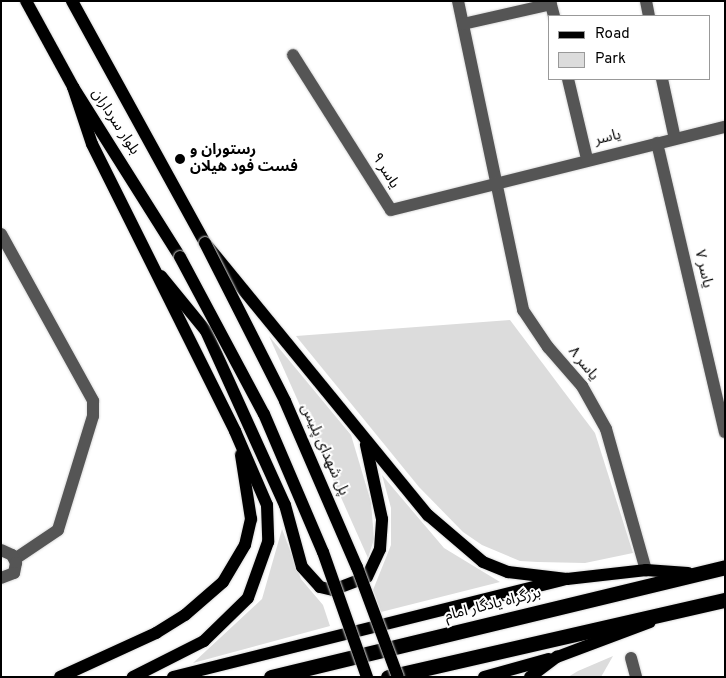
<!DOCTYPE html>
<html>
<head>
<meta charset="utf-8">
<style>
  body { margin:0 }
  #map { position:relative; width:726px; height:678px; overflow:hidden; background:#fff; font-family:Overpass,"Noto Sans Arabic",sans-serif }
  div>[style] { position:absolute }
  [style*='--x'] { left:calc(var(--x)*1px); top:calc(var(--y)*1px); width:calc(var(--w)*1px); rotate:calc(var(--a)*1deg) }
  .green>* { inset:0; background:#dcdcdc }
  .roads { filter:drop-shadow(0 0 1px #dbdbdb) drop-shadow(0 0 1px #dbdbdb) }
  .minor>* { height:12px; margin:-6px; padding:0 6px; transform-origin:6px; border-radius:6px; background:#555 }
  .major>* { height:12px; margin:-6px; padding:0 6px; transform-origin:6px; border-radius:6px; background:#000 }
  .highway>* { height:15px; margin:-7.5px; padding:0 7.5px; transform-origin:7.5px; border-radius:7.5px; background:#000 }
  .bridges { filter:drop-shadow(0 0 1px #dbdbdb) drop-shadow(0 0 1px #dbdbdb) }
  .major-bridge>* { height:12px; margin:-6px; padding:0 6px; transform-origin:6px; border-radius:6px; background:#000 }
  .dots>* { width:14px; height:14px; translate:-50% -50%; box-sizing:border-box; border:2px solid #fff; border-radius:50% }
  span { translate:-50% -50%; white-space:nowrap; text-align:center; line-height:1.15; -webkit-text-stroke:4px #fff; paint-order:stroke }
  .street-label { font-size:15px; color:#000 }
  .poi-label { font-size:15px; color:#000; font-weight:700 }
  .left { translate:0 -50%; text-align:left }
  .frame { position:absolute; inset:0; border:2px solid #000; pointer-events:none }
  .legend { position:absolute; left:548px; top:15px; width:162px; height:65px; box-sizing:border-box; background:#fff; border:1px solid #999; margin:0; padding:6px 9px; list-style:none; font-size:15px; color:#000 }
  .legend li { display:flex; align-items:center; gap:10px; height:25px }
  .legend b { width:25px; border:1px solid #999 }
</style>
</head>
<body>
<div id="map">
  <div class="green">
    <i style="clip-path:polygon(510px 320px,595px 433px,633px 553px,585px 563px,538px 562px,520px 561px,482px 545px,463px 532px,419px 487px,296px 336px)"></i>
    <i style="clip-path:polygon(269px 336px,351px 435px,371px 502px,374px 539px,368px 558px)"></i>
    <i style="clip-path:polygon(382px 475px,444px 548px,500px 582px,381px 612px,373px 590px,391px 545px,391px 508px)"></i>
    <i style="clip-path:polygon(282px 529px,301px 579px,323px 605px,330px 626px,193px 663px,262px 599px)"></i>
    <i style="clip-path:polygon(613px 656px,601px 677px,568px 677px,578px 671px)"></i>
  </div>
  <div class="roads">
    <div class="minor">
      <i style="--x:458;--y:1;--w:316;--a:78.1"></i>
      <i style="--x:523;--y:310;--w:45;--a:56"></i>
      <i style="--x:548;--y:347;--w:52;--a:48.9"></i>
      <i style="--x:582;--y:386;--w:49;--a:60.8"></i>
      <i style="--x:606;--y:429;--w:147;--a:74.2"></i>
      <i style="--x:550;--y:1;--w:16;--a:75"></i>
      <i style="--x:646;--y:1;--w:15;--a:79"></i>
      <i style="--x:463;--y:24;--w:90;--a:-12.8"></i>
      <i style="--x:293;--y:55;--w:183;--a:57.7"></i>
      <i style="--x:391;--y:210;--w:344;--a:-14"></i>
      <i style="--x:568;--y:79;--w:82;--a:76.6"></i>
      <i style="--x:662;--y:79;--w:61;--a:77.8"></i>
      <i style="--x:657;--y:143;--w:297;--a:76.8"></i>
      <i style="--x:1;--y:234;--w:191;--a:61.1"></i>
      <i style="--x:93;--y:401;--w:15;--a:90"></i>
      <i style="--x:93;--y:416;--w:119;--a:107.1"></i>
      <i style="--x:58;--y:530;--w:52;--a:146"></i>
      <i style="--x:1;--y:550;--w:12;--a:24"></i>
      <i style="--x:12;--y:555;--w:9;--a:63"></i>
      <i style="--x:16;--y:563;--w:10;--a:101"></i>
      <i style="--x:14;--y:573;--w:14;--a:159"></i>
      <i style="--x:631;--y:658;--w:20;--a:75"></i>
    </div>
    <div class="major">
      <i style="--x:26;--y:1;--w:98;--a:61.3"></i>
      <i style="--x:73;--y:87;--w:201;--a:57.8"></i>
      <i style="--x:72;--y:1;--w:276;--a:61.2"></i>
      <i style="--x:205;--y:243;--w:352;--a:50.7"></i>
      <i style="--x:428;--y:515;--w:72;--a:40.5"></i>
      <i style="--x:483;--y:562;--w:27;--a:22"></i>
      <i style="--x:508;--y:572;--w:59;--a:6.8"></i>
      <i style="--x:73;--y:87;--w:60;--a:71.6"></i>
      <i style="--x:92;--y:144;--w:321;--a:63.5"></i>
      <i style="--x:235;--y:431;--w:81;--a:66.6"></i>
      <i style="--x:267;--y:505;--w:37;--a:88"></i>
      <i style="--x:268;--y:542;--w:59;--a:109.7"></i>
      <i style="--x:248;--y:598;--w:62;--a:135.7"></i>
      <i style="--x:204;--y:641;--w:80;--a:153.1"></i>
      <i style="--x:161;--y:276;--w:71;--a:50.7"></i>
      <i style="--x:206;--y:331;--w:191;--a:65.6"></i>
      <i style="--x:285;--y:505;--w:64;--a:74.7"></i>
      <i style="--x:302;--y:567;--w:27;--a:48"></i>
      <i style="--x:320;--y:587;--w:13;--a:13"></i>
      <i style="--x:333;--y:590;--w:36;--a:-21"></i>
      <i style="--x:367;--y:577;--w:31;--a:-65"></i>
      <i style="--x:380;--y:549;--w:30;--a:-86"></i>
      <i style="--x:382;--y:519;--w:76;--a:-102.2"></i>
      <i style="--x:60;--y:677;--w:106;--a:-24.6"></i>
      <i style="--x:156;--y:633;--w:34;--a:-32"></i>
      <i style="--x:185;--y:615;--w:50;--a:-41"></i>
      <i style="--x:223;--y:582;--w:43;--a:-59.3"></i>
      <i style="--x:245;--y:545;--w:27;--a:-77"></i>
      <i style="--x:251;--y:519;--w:65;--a:-98.9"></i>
      <i style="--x:173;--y:677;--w:406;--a:-14"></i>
      <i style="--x:567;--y:579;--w:80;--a:-6.5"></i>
      <i style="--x:646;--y:570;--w:42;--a:4.1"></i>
      <i style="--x:484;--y:677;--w:67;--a:-15.5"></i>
      <i style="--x:530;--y:677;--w:34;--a:-37"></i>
      <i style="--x:557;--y:657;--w:99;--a:-20.6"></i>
    </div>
    <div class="highway">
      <i style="--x:271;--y:677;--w:467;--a:-13.6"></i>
      <i style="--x:388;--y:677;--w:346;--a:-12.9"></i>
    </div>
  </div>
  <div class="bridges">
    <div class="major-bridge">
      <i style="--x:205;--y:243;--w:177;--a:63.1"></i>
      <i style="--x:285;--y:401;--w:181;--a:66.6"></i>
      <i style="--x:357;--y:567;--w:117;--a:69.6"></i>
      <i style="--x:180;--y:257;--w:178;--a:61.9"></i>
      <i style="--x:264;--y:414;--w:150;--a:66.9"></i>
      <i style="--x:323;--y:552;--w:133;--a:70.6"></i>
    </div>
  </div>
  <div class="dots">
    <i style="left:180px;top:159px;background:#000"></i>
  </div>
  <div class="street-label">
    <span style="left:115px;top:122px;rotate:57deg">بلوار سرداران</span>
    <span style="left:608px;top:138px;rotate:-13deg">یاسر</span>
    <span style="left:385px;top:171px;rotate:58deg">یاسر ۹</span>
    <span style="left:703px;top:269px;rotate:77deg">یاسر ۷</span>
    <span style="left:583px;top:364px;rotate:51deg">یاسر ۸</span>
    <span style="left:324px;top:450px;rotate:66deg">پل شهدای پلیس</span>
    <span style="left:493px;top:605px;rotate:-14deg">بزرگراه یادگار امام</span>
  </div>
  <div class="poi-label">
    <span class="left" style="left:190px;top:159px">رستوران و<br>فست فود هیلان</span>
  </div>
  <div class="frame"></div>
  <ul class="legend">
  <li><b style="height:6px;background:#000"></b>Road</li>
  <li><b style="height:14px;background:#dcdcdc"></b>Park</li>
  </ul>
</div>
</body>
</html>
